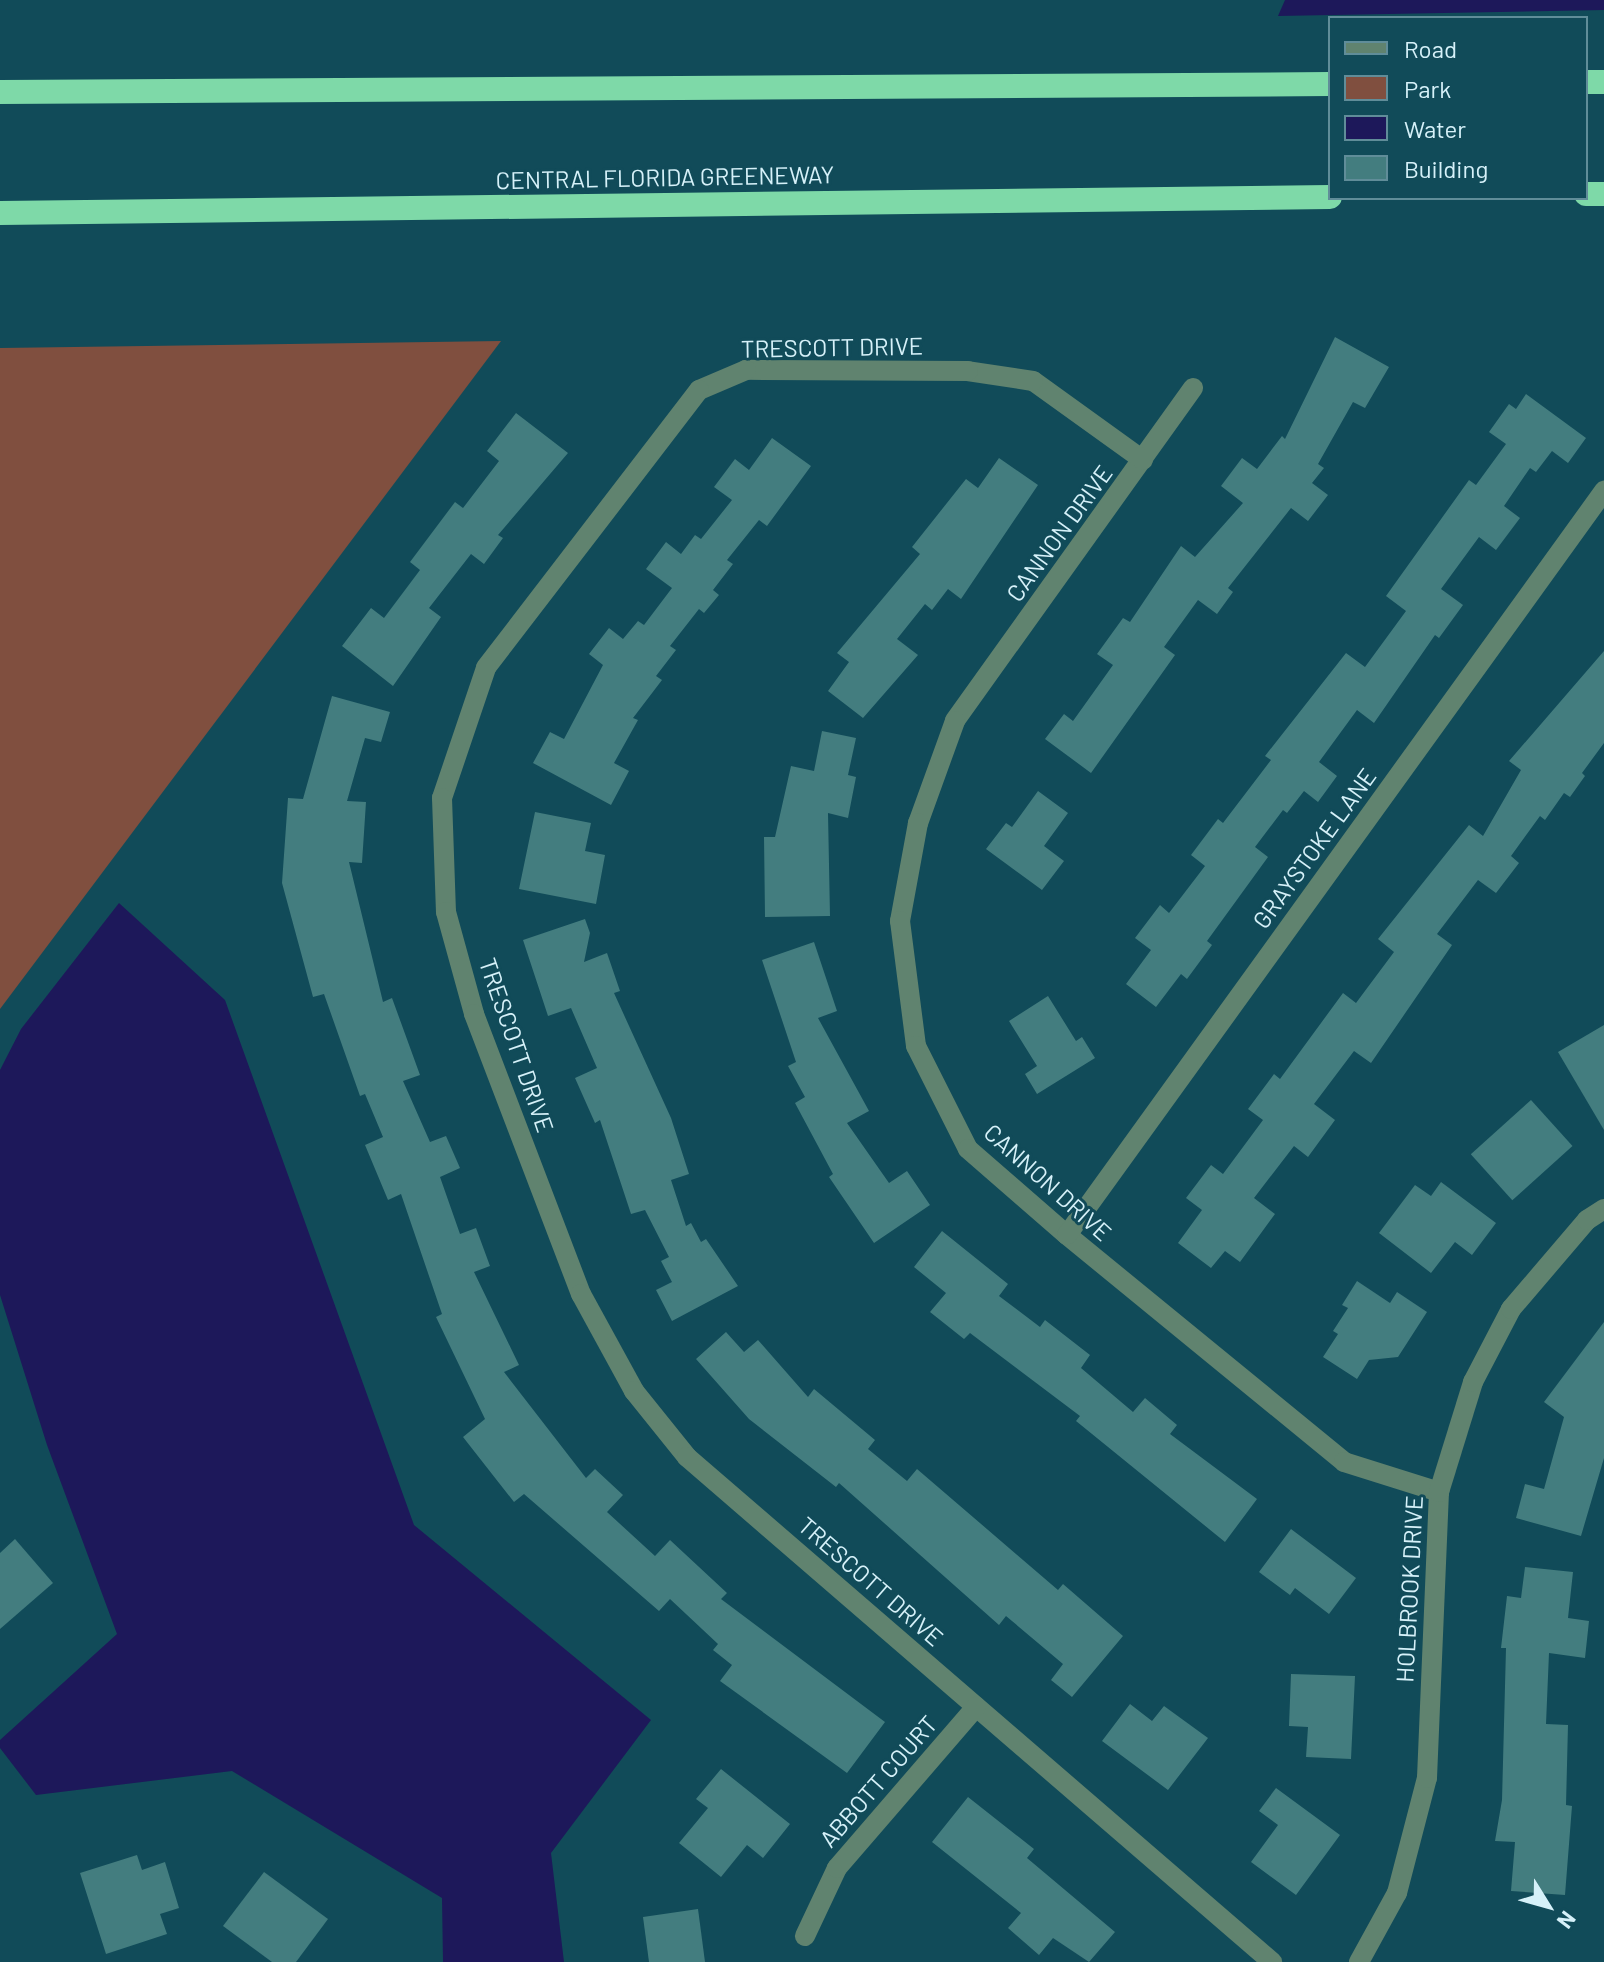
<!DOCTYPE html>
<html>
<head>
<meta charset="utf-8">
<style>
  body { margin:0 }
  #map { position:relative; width:1604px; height:1962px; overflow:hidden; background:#114b59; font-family:Barlow,sans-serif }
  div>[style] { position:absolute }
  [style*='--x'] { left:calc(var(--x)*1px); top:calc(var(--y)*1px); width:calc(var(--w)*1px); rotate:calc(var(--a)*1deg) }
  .green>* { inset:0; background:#804f3f }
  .water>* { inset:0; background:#1d185a }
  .building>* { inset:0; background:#437d7f; transform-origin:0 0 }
  .minor>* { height:20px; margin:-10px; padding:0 10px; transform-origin:10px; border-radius:10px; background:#60836f }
  .highway>* { height:24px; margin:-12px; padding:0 12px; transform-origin:12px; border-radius:12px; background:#7ed9a8 }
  span { translate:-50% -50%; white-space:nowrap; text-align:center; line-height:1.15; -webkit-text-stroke:6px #114b59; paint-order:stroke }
  .street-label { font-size:24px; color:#d6f1f9 }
  .legend { position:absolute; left:1328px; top:16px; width:260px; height:184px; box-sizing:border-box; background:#114b59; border:2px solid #608d99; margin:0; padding:10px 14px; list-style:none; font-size:24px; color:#d6f1f9 }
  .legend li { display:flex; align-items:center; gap:16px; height:40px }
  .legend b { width:40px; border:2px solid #608d99 }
  .north { position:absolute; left:1508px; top:1866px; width:80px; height:80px; -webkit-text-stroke:6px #114b59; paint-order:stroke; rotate:127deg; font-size:22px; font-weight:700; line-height:32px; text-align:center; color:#d6f1f9 }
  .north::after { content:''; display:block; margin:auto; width:28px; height:36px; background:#d6f1f9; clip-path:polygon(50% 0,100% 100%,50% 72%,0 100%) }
</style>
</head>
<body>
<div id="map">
  <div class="green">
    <i style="clip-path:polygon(501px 341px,0 1009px,0 348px)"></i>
  </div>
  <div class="water">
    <i style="clip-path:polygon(1285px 0,1604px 0,1604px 10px,1278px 16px)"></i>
    <i style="clip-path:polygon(119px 903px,225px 1000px,414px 1525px,651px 1720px,551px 1853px,564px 1962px,443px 1962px,442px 1898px,232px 1771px,36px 1795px,0 1748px,0 1740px,117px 1634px,47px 1445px,0 1295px,0 1070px,21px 1029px)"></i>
  </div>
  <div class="building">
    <i style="clip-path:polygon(1335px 337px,1389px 367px,1365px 408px,1353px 402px,1318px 464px,1324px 468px,1312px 483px,1328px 495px,1308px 521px,1291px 508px,1228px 588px,1233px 592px,1217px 614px,1198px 600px,1164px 647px,1175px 655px,1091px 773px,1045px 739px,1064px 714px,1073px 721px,1113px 665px,1097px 654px,1123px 618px,1130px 622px,1181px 546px,1195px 557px,1243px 503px,1221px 486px,1242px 458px,1257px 469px,1282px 436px,1285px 439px)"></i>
    <i style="clip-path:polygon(1526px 394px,1586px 438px,1568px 463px,1552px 451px,1536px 472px,1530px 468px,1504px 506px,1520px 518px,1496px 550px,1479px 537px,1441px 589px,1463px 605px,1439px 638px,1435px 635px,1374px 723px,1357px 710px,1319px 762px,1337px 776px,1318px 802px,1304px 791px,1287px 813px,1283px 810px,1255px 847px,1268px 857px,1207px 941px,1212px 945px,1187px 979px,1181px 974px,1156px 1007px,1126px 984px,1151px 950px,1135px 938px,1160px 905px,1169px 913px,1205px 866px,1191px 855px,1218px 819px,1223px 823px,1271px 760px,1265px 756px,1346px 653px,1365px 667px,1406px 611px,1386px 596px,1469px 480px,1476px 485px,1506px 444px,1489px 432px,1509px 404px,1516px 409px)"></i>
    <i style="clip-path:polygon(516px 413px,568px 453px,498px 535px,503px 538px,484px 564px,471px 554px,429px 608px,441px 617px,393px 686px,342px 646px,371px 608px,384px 618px,420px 570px,410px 562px,455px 502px,463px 508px,499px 461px,487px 451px)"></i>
    <i style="clip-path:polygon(772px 438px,811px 466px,767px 526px,759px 520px,727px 560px,733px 564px,713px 590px,719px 595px,704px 613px,699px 609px,670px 646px,676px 650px,656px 676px,662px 680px,633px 718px,638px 720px,614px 763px,629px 771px,611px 805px,533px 763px,550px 732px,564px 739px,603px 665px,589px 654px,609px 628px,623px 639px,638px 621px,644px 625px,672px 588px,646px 569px,666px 542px,681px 554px,695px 535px,701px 539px,732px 500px,714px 487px,735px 459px,749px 470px)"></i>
    <i style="clip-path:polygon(999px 458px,1038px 485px,961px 599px,948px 589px,932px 610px,925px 604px,897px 639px,918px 655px,863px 718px,828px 691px,849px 662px,837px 653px,920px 554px,912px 547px,966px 479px,978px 488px)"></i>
    <i style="clip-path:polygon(1604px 651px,1604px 743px,1582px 773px,1585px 776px,1570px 797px,1564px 793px,1545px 820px,1540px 816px,1511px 856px,1519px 863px,1496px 893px,1478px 880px,1437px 934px,1452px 945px,1371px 1063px,1354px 1051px,1314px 1104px,1335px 1120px,1308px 1157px,1294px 1146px,1254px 1198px,1275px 1214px,1240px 1262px,1225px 1251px,1211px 1268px,1178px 1243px,1202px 1210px,1186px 1198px,1211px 1165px,1223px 1174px,1263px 1120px,1248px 1109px,1274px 1074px,1280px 1079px,1343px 993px,1356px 1003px,1394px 952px,1378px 939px,1469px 825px,1483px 836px,1521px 770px,1509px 761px)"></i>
    <i style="clip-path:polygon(332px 696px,390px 712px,381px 742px,365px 738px,347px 801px,366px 802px,362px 863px,349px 862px,383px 1002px,392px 998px,420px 1075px,403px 1081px,430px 1142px,446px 1136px,460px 1168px,440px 1177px,460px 1234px,476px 1228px,490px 1266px,474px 1272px,519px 1365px,504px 1372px,586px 1478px,595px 1469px,623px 1495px,607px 1512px,655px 1556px,670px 1540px,727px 1593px,721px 1599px,885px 1722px,847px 1773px,720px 1681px,732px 1665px,713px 1650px,718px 1644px,670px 1599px,659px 1611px,524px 1494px,514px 1502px,463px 1437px,485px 1419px,436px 1317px,442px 1314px,401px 1194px,388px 1200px,365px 1145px,383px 1137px,365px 1094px,360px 1096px,324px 994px,313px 997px,282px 883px,288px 798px,303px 799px)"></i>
    <i style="clip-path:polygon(822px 731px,856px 738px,848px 775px,856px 777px,848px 818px,828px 813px,830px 916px,765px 917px,764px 837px,775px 837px,791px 766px,814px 771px)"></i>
    <i style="clip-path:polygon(1038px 791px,1068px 813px,1044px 846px,1064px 861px,1042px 890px,986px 849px,1006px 823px,1012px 827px)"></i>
    <i style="clip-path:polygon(535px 812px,591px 823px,585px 851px,605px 855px,596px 904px,519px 889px)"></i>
    <i style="clip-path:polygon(585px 919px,590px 933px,584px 962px,607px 953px,620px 991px,614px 993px,671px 1118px,689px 1174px,671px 1180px,686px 1226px,691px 1223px,701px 1242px,706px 1239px,738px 1286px,672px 1321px,656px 1290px,672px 1282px,661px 1261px,669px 1257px,645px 1210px,631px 1214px,600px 1120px,595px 1123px,575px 1078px,597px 1068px,571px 1008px,548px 1016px,523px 940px)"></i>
    <i style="clip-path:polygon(814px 942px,837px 1011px,818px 1018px,869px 1111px,847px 1123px,889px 1183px,907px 1171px,930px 1205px,874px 1243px,829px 1177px,833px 1174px,795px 1103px,805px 1097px,788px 1066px,796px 1062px,762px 960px)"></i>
    <i style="clip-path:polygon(1048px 996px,1076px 1041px,1082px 1037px,1095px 1058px,1037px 1094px,1025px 1074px,1037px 1066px,1009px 1021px)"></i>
    <i style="clip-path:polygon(1604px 1025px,1604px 1130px,1558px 1052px)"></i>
    <i style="left:1531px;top:1100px;width:62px;height:81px;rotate:48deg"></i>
    <i style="clip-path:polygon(1441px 1182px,1496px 1223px,1472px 1255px,1455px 1242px,1431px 1273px,1379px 1233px,1415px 1185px,1431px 1196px)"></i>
    <i style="clip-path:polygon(942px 1231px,1008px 1284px,999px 1296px,1040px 1327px,1045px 1320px,1090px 1355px,1081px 1368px,1133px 1412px,1145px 1398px,1177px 1425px,1170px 1434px,1257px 1499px,1225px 1542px,1076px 1421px,1080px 1416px,970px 1333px,964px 1339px,930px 1312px,946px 1293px,914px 1267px)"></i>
    <i style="clip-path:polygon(1357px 1281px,1390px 1303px,1397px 1292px,1427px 1312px,1398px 1357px,1369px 1360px,1357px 1379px,1323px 1357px,1338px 1334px,1333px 1331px,1348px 1308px,1342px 1305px)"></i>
    <i style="clip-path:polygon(1604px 1322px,1604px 1458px,1581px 1536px,1516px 1518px,1525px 1484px,1544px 1489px,1564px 1417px,1544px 1402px)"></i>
    <i style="clip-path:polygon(726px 1332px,744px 1352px,758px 1340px,808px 1397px,814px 1389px,875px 1440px,868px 1449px,907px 1481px,917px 1469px,1058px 1590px,1063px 1584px,1123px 1636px,1072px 1697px,1051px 1680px,1063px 1664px,1006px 1616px,999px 1625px,839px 1483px,836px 1487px,749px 1419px,696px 1359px)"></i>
    <i style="clip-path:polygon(1291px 1529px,1356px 1578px,1329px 1614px,1295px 1588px,1290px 1595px,1259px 1572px)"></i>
    <i style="clip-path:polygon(15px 1539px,53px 1583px,0 1629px,0 1553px)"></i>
    <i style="clip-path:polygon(1525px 1567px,1573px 1572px,1568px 1618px,1589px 1621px,1585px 1658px,1549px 1653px,1546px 1724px,1568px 1725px,1566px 1805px,1572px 1806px,1565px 1895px,1511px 1891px,1515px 1842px,1495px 1841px,1502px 1800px,1506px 1648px,1501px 1648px,1507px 1596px,1521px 1598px)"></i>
    <i style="clip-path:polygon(1291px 1674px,1355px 1676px,1351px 1759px,1306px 1757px,1308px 1727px,1289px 1726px)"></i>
    <i style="clip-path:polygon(1130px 1704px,1152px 1721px,1164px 1706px,1208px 1738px,1168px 1790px,1102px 1741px)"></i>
    <i style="clip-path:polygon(721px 1769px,790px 1824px,763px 1858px,747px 1845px,721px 1877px,679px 1843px,708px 1808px,696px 1799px)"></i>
    <i style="clip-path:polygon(1276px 1788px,1340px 1835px,1296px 1895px,1251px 1862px,1278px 1825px,1259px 1811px)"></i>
    <i style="clip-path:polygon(968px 1797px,1034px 1849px,1027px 1858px,1115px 1932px,1089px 1962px,1053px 1938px,1039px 1955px,1008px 1928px,1021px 1913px,932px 1842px)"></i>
    <i style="clip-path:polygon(137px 1855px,142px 1870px,165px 1862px,179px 1908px,160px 1914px,167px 1934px,106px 1954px,80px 1873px)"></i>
    <i style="clip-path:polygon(264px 1872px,328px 1919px,296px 1962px,272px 1962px,223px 1926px)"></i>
    <i style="clip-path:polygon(698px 1909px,705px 1962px,649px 1962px,643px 1917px)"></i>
  </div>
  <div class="minor">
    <i style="--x:1193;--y:388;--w:409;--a:125.6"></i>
    <i style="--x:955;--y:721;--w:109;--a:109.9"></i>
    <i style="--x:918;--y:823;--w:100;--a:100.4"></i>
    <i style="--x:900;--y:921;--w:126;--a:82.7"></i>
    <i style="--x:916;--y:1046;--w:115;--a:63.2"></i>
    <i style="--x:968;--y:1149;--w:131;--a:41"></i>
    <i style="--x:1067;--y:1235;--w:358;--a:39.3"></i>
    <i style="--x:1344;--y:1462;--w:100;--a:17.5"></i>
    <i style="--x:1143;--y:460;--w:135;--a:-144.3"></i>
    <i style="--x:1033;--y:381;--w:66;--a:-171.3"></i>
    <i style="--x:968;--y:371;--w:222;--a:-179.7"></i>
    <i style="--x:746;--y:370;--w:51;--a:156.9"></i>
    <i style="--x:699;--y:390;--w:350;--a:127.5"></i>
    <i style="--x:486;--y:668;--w:137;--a:108.7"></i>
    <i style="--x:442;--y:798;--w:114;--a:88"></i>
    <i style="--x:446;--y:912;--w:106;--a:74.6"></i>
    <i style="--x:474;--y:1014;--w:300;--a:69.1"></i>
    <i style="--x:581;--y:1294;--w:111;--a:61.3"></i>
    <i style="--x:634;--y:1391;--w:85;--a:51.2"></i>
    <i style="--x:687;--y:1457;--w:773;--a:40.8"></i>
    <i style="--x:1067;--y:1235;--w:918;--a:-54.18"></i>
    <i style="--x:805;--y:1936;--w:75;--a:-64.8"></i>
    <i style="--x:837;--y:1868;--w:213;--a:-49.2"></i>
    <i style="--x:1359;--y:1962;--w:79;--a:-61.2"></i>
    <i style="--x:1397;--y:1893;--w:119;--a:-75.4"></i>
    <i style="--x:1427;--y:1778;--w:286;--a:-87.6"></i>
    <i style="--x:1439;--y:1492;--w:115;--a:-72.8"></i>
    <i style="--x:1473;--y:1382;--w:82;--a:-62.5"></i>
    <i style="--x:1511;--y:1309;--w:117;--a:-49.5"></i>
    <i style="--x:1587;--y:1220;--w:20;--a:-33"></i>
  </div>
  <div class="highway">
    <i style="--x:1586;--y:82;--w:18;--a:0"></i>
    <i style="--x:0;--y:92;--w:1330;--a:-0.34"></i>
    <i style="--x:1586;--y:194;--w:18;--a:0"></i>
    <i style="--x:0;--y:213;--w:1330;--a:-0.69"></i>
  </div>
  <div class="street-label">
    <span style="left:665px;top:177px;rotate:-1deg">CENTRAL FLORIDA GREENEWAY</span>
    <span style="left:832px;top:347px;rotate:-1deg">TRESCOTT DRIVE</span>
    <span style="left:1059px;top:533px;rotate:-54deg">CANNON DRIVE</span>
    <span style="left:1314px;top:848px;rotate:-54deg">GRAYSTOKE LANE</span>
    <span style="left:517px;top:1045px;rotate:71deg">TRESCOTT DRIVE</span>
    <span style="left:1048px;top:1182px;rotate:42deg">CANNON DRIVE</span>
    <span style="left:871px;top:1581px;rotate:41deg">TRESCOTT DRIVE</span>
    <span style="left:1409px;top:1589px;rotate:-87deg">HOLBROOK DRIVE</span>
    <span style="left:878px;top:1781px;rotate:-49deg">ABBOTT COURT</span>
  </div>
  <ul class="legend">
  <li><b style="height:10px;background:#60836f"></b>Road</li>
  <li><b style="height:22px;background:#804f3f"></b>Park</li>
  <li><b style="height:22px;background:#1d185a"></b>Water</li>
  <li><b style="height:22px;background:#437d7f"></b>Building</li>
  </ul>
  <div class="north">N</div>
</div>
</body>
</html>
